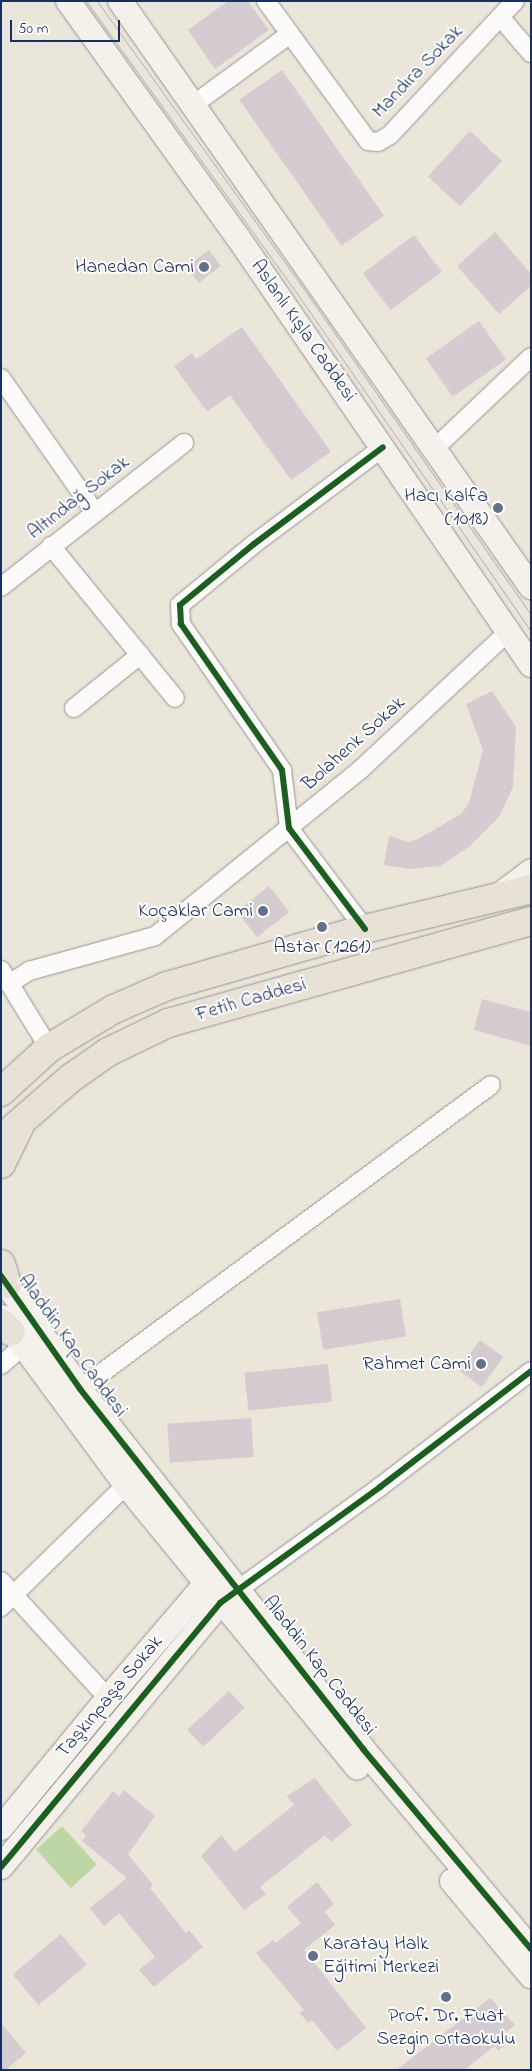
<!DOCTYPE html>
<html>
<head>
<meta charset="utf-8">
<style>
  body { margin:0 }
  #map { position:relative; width:532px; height:2071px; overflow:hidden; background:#ebe6da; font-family:"Indie Flower",sans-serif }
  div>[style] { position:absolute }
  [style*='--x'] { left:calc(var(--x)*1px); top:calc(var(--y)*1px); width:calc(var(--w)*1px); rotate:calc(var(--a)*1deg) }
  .green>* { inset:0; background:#bdd6a4; transform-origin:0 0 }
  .building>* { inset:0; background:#d4ccd1; transform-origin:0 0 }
  .roads { filter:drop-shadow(0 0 1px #949596) drop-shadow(0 0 1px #949596) }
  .street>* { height:18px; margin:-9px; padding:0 9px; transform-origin:9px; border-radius:9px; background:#fcfbf9 }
  .secondary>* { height:24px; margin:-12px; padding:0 12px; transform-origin:12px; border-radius:12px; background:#f4f1eb }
  .primary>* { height:28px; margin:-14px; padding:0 14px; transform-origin:14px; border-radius:14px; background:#e8e2d6 }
  .tram>* { height:1px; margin:-0.5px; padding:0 0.5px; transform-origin:0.5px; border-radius:0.5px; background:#b6b8bb }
  .cycleway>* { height:6px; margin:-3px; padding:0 3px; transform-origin:3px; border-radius:3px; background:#1b5e20 }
  .dots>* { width:14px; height:14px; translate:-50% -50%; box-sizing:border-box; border:2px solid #fff; border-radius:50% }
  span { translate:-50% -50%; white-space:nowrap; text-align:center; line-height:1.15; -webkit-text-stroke:4px #fff; paint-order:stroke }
  .street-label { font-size:20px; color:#1b2f5e }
  .poi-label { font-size:20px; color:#1b2f5e }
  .right { translate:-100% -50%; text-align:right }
  .left { translate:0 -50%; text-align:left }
  .frame { position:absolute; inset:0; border:2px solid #1b2f5e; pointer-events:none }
  .scale { position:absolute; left:10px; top:20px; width:110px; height:22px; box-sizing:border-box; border:2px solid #1b2f5e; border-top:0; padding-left:6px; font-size:15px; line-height:18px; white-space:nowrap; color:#1b2f5e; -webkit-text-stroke:4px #fff; paint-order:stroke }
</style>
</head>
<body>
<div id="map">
  <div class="green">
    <i style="left:62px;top:1826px;width:52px;height:35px;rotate:48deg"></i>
  </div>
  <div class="building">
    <i style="clip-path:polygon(228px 1px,248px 1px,269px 30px,215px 69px,188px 30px)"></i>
    <i style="left:282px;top:70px;width:178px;height:52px;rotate:55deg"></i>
    <i style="left:470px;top:131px;width:44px;height:62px;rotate:43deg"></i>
    <i style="clip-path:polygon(495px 232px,531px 274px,531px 286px,499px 314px,457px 266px)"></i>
    <i style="left:414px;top:235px;width:46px;height:64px;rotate:53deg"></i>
    <i style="left:209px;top:250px;width:20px;height:28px;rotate:53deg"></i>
    <i style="left:479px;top:321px;width:47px;height:65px;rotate:55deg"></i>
    <i style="clip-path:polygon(242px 327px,331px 452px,291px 480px,230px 395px,207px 412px,174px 366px,192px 353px,196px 359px)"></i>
    <i style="clip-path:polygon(492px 691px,516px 727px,513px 787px,499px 817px,470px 846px,440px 866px,410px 869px,384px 865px,389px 836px,409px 842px,418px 839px,461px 814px,469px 803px,483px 750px,466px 704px)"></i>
    <i style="left:269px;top:886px;width:33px;height:41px;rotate:52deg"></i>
    <i style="clip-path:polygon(482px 999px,531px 1012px,531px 1046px,474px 1030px)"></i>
    <i style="left:400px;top:1299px;width:38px;height:84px;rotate:81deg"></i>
    <i style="left:480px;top:1340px;width:29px;height:37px;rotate:36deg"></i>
    <i style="left:328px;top:1364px;width:38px;height:84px;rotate:84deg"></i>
    <i style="left:251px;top:1418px;width:39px;height:84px;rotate:86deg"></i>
    <i style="left:229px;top:1691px;width:23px;height:57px;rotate:47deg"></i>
    <i style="clip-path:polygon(315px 1778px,352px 1825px,331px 1842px,325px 1835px,260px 1887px,266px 1894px,244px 1910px,201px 1856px,221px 1835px,235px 1852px,294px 1805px,287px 1796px)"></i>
    <i style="clip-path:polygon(124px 1790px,155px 1816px,128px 1854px,153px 1885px,150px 1888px,186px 1933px,189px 1930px,203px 1947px,154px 1987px,139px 1970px,155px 1957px,133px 1930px,119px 1913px,104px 1926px,90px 1908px,127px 1878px,82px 1841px,86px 1835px,81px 1831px,113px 1791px,119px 1796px)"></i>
    <i style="clip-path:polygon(317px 1882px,334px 1904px,325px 1912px,335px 1925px,304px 1950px,366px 2028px,337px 2051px,312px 2020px,308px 2023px,300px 2013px,304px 2010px,256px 1953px,273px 1940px,276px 1943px,301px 1923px,287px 1907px)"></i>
    <i style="left:61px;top:1934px;width:40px;height:63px;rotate:50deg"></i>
    <i style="clip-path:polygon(490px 1998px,515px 2025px,506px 2032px,512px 2040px,498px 2051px,495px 2046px,464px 2070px,396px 2070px)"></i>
    <i style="clip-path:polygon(1px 2023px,26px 2053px,6px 2070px,1px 2070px)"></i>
  </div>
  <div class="roads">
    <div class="street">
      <i style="--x:266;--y:1;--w:173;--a:53.9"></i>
      <i style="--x:368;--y:141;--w:10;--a:6"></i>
      <i style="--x:378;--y:142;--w:14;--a:-30"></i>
      <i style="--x:390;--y:135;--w:183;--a:-47"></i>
      <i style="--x:500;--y:17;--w:48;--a:49.3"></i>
      <i style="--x:193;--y:105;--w:120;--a:-36.2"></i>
      <i style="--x:1;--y:378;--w:162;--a:55"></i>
      <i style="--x:435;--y:448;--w:132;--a:-43.5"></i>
      <i style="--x:51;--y:546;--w:196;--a:50.8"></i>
      <i style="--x:1;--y:587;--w:233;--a:-38.2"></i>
      <i style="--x:74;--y:708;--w:85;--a:-38.8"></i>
      <i style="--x:365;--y:929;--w:126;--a:-127"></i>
      <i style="--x:289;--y:828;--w:58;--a:-96.9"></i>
      <i style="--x:282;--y:770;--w:178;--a:-124.7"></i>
      <i style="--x:181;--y:624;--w:19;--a:-93"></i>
      <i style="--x:180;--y:605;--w:96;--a:-39.5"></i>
      <i style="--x:254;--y:544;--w:161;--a:-36.9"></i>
      <i style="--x:1;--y:970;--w:92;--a:58.4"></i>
      <i style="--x:9;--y:984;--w:24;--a:-33"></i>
      <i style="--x:29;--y:971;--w:131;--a:-15.5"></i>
      <i style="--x:155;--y:936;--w:264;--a:-39"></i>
      <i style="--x:360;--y:770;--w:204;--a:-43"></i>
      <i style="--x:1;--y:1365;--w:28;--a:-41"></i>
      <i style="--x:80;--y:1389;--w:511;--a:-36.49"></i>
      <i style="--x:1;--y:1581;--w:159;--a:47.6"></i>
      <i style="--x:239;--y:1589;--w:174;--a:-35.9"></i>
      <i style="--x:380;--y:1487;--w:190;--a:-37.5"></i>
      <i style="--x:1;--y:1607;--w:175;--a:-44.3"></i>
    </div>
    <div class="secondary">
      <i style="--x:68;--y:1;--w:289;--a:54.3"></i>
      <i style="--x:237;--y:236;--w:520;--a:55.58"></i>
      <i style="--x:120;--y:1;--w:716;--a:54.96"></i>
      <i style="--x:501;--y:894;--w:38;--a:-37"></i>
      <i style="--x:1;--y:1276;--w:138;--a:55"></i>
      <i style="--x:80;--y:1389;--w:458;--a:51.8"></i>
      <i style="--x:363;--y:1749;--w:261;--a:50"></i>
      <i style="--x:2;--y:1317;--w:209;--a:53.6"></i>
      <i style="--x:126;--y:1485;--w:365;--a:50.7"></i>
      <i style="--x:1;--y:1828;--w:168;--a:-50.5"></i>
      <i style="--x:108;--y:1698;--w:149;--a:-49.4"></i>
      <i style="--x:205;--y:1585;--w:16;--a:-40"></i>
      <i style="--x:1;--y:1867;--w:343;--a:-50.3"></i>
      <i style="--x:220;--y:1603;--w:16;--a:-38"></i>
      <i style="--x:452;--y:1881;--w:124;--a:50.3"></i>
    </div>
    <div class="primary">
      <i style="--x:1;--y:1092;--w:65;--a:-42.5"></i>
      <i style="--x:49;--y:1048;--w:76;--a:-31"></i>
      <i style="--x:114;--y:1009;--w:58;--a:-23.5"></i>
      <i style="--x:167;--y:986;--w:206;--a:-16.1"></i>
      <i style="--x:365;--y:929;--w:171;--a:-13.5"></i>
      <i style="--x:1;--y:1139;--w:93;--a:-41.1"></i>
      <i style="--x:71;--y:1078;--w:45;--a:-35.1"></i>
      <i style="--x:108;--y:1052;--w:67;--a:-25.8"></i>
      <i style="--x:168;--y:1023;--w:377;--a:-15.7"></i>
      <i style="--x:1;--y:1164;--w:43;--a:-64"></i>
      <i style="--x:1;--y:1264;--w:21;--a:73"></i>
      <i style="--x:1;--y:1323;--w:13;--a:42"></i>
    </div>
  </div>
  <div class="tram">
    <i style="--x:86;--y:1;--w:359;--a:54.2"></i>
    <i style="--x:296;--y:292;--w:412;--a:55.3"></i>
    <i style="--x:97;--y:1;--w:362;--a:54.3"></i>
    <i style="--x:308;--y:295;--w:390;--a:55.1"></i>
  </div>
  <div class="cycleway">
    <i style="--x:365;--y:929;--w:126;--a:-127"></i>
    <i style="--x:289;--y:828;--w:58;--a:-96.9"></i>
    <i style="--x:282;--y:770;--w:178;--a:-124.7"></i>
    <i style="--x:181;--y:624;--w:19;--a:-93"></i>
    <i style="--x:180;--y:605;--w:96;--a:-39.5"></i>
    <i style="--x:254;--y:544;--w:161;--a:-36.9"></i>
    <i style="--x:1;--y:1276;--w:138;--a:55"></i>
    <i style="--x:80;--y:1389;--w:458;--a:51.8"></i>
    <i style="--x:363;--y:1749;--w:261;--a:50"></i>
    <i style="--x:1;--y:1867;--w:343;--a:-50.3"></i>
    <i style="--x:220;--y:1603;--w:198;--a:-35.9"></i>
    <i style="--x:380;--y:1487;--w:190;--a:-37.5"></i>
  </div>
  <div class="dots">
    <i style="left:204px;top:267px;background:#646f89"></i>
    <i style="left:498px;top:508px;background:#646f89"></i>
    <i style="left:263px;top:911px;background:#646f89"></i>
    <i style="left:322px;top:927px;background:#646f89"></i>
    <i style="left:481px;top:1364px;background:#646f89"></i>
    <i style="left:313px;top:1956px;background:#646f89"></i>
    <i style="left:446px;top:1997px;background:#646f89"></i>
  </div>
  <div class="street-label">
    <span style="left:418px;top:72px;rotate:-46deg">Mandıra Sokak</span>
    <span style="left:303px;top:331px;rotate:55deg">Aslanlı Kışla Caddesi</span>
    <span style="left:79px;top:498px;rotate:-38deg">Altındağ Sokak</span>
    <span style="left:354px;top:744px;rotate:-42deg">Bolahenk Sokak</span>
    <span style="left:251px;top:1000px;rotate:-16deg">Fetih Caddesi</span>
    <span style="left:72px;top:1346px;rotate:54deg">Aladdin Kap Caddesi</span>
    <span style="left:319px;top:1666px;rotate:52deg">Aladdin Kap Caddesi</span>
    <span style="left:110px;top:1697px;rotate:-50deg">Taşkınpaşa Sokak</span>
  </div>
  <div class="poi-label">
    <span class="right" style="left:194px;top:267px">Hanedan Cami</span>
    <span class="right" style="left:488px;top:508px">Hacı Kalfa<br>(1018)</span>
    <span class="right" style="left:253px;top:911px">Koçaklar Cami</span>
    <span style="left:322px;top:947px">Astar (1261)</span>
    <span class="right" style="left:471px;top:1364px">Rahmet Cami</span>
    <span class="left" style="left:323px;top:1956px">Karatay Halk<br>Eğitimi Merkezi</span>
    <span style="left:446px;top:2028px">Prof. Dr. Fuat<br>Sezgin Ortaokulu</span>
  </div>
  <div class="frame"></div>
  <div class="scale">50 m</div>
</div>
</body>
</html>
